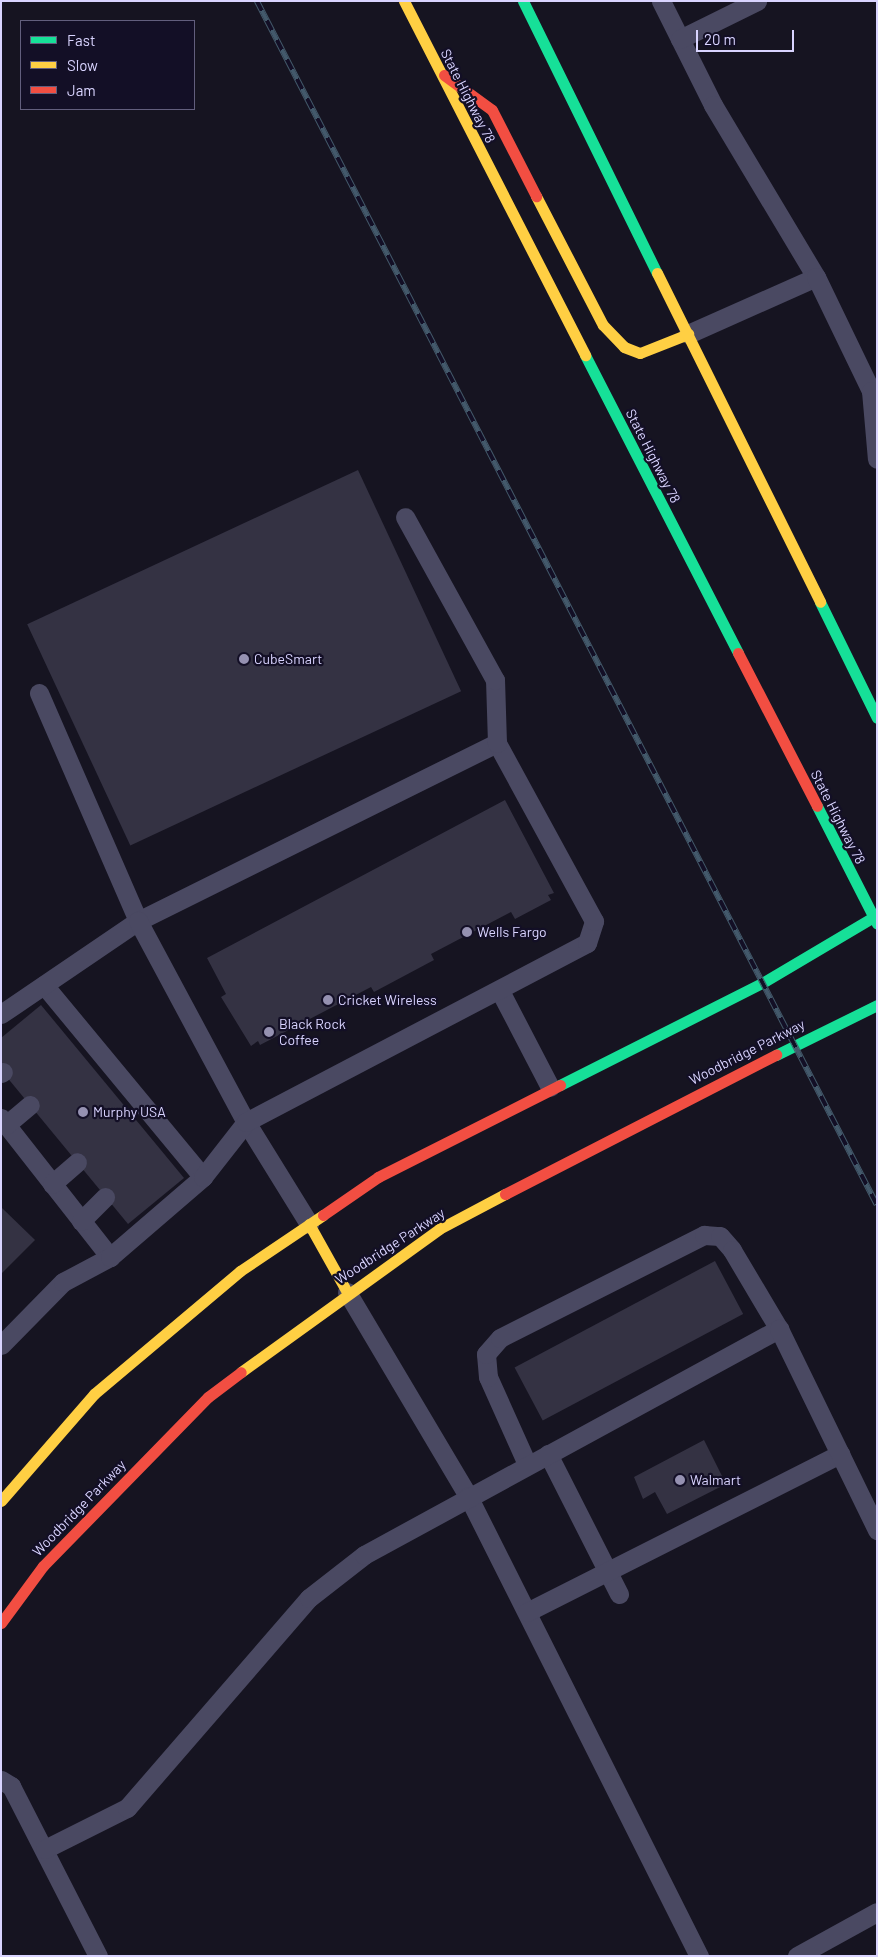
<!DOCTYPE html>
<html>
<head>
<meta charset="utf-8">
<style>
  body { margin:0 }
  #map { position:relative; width:878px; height:1957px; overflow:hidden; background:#161421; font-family:Barlow,sans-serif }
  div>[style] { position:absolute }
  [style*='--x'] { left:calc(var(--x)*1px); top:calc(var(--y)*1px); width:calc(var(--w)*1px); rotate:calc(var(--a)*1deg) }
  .building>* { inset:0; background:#343243; transform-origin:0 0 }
  .lane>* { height:19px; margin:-9.5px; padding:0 9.5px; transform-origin:9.5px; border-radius:9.5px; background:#4a4962 }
  .fast>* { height:11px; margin:-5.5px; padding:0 5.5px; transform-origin:5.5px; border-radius:5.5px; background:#16e098 }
  .slow>* { height:11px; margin:-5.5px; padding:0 5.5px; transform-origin:5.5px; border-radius:5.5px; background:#ffcf43 }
  .jam>* { height:11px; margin:-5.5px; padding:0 5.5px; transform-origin:5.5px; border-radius:5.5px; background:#f24e42 }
  .rail>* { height:5.5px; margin-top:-2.75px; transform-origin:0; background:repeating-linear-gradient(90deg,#130f26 0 11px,#43596b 0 22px); box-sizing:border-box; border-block:1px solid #43596b }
  .dots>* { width:14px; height:14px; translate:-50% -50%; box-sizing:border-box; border:2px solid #130f26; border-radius:50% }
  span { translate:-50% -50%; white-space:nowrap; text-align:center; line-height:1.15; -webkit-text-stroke:4.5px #130f26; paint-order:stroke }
  .street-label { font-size:14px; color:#d9d4ff }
  .poi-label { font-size:14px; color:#d9d4ff }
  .left { translate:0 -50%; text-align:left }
  .frame { position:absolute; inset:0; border:2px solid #d9d4ff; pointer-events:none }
  .legend { position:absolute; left:20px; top:20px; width:175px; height:90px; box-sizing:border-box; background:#130f26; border:1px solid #625e7d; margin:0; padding:6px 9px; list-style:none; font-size:15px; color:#d9d4ff }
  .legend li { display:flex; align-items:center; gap:10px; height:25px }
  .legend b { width:25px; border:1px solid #625e7d }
  .scale { position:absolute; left:696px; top:30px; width:98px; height:22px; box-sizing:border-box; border:2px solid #d9d4ff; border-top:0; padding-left:6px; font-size:15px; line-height:18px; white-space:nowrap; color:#d9d4ff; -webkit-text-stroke:4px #130f26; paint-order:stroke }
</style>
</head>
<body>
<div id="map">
  <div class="building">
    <i style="left:358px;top:470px;width:244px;height:365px;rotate:65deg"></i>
    <i style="clip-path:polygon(505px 800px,554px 893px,548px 895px,551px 900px,515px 919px,511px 912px,431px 954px,434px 960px,374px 992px,371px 987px,260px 1045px,258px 1041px,251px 1046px,221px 997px,226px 994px,207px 958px)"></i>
    <i style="clip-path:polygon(41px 1005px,184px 1178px,128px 1224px,1px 1070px,1px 1038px)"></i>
    <i style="clip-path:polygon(1px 1207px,35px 1240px,1px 1274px)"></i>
    <i style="left:715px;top:1261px;width:60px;height:227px;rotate:62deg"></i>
    <i style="clip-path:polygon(704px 1440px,726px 1484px,667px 1514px,655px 1492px,643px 1499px,634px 1477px)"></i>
  </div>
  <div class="lane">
    <i style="--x:661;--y:1;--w:116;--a:63.4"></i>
    <i style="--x:713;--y:105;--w:200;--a:59.1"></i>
    <i style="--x:680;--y:39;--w:86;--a:-26.3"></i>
    <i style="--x:688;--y:334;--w:140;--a:-24"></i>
    <i style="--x:816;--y:277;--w:127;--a:64.2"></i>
    <i style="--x:871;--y:391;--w:68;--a:85"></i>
    <i style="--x:39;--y:693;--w:249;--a:66.5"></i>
    <i style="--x:138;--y:921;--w:401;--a:-26.4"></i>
    <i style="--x:44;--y:985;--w:249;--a:50.4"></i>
    <i style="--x:500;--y:991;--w:108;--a:62.5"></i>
    <i style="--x:1;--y:1014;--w:166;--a:-34.2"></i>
    <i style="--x:138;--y:921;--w:228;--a:61.8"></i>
    <i style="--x:246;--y:1122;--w:120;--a:58.3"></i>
    <i style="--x:1;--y:1073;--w:2;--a:-27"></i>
    <i style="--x:1;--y:1118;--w:177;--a:51.9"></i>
    <i style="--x:6;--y:1125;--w:31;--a:-40"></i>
    <i style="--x:52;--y:1184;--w:33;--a:-41"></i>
    <i style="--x:81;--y:1221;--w:34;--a:-45"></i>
    <i style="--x:347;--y:1292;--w:237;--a:59.3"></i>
    <i style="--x:468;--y:1496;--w:515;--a:63.34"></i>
    <i style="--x:1;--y:1345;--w:88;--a:-45.5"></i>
    <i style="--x:63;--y:1282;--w:53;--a:-28"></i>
    <i style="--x:110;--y:1257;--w:123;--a:-40.7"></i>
    <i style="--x:203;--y:1177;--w:70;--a:-52"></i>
    <i style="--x:246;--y:1122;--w:385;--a:-27.7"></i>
    <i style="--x:587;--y:943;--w:23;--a:-72"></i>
    <i style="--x:594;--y:921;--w:203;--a:-118.6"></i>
    <i style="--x:497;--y:743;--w:63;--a:-91.8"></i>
    <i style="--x:495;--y:680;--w:186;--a:-118.9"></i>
    <i style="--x:548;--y:1454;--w:157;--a:63.1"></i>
    <i style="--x:527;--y:1464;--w:95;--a:-114.1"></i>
    <i style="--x:488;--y:1377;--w:23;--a:-95"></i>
    <i style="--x:486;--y:1354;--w:21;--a:-49"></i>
    <i style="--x:500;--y:1338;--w:229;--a:-26.8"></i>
    <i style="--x:704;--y:1235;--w:16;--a:4"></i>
    <i style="--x:720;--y:1236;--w:18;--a:49"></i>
    <i style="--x:732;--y:1250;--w:92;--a:59.3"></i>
    <i style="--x:527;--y:1612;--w:351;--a:-26.8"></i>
    <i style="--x:1;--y:1780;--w:12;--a:31"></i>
    <i style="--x:11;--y:1786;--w:191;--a:62.9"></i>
    <i style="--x:45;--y:1849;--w:92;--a:-26.6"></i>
    <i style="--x:127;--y:1808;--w:278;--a:-49.1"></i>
    <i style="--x:309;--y:1598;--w:70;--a:-38"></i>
    <i style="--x:364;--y:1555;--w:473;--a:-28.6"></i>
    <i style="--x:779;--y:1329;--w:224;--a:64"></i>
    <i style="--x:797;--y:1956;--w:91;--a:-28.8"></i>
  </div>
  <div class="fast">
    <i style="--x:523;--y:1;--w:303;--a:63.8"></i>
    <i style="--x:585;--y:355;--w:335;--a:62.8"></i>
    <i style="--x:820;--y:602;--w:129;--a:63.8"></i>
    <i style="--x:817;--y:806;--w:132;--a:63"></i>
    <i style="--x:776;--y:1055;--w:113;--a:-26.3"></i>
    <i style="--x:560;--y:1085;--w:226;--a:-26.8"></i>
    <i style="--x:762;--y:983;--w:134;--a:-30.6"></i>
  </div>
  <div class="slow">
    <i style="--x:404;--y:1;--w:398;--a:62.9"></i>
    <i style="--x:536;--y:196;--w:145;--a:62.6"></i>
    <i style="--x:603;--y:325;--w:30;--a:46"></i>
    <i style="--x:624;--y:347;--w:17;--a:21"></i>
    <i style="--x:640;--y:353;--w:52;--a:-21.6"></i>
    <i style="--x:657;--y:273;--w:367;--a:63.6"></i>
    <i style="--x:309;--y:1224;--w:78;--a:60.8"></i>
    <i style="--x:241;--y:1372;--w:244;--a:-35.8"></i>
    <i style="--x:439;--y:1229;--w:75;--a:-27.9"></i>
    <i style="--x:1;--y:1501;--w:142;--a:-49"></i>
    <i style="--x:94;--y:1394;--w:191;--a:-40.1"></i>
    <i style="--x:240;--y:1271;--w:100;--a:-34"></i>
  </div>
  <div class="jam">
    <i style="--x:444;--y:75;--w:59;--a:36.1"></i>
    <i style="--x:492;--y:110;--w:97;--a:62.9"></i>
    <i style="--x:738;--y:653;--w:172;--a:62.7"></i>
    <i style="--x:505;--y:1194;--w:305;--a:-27.2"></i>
    <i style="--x:323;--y:1215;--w:67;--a:-34.6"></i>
    <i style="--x:378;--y:1177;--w:204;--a:-26.8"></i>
    <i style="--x:1;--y:1623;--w:71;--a:-53.6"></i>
    <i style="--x:43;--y:1566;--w:236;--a:-45.7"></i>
    <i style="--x:208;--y:1397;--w:41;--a:-37.1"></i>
  </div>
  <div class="rail">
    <i style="--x:257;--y:1;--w:1354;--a:62.75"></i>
  </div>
  <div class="dots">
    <i style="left:244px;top:659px;background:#9591b1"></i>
    <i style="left:467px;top:932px;background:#9591b1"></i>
    <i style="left:328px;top:1000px;background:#9591b1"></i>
    <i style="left:269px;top:1032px;background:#9591b1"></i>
    <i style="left:83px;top:1112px;background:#9591b1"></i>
    <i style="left:680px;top:1480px;background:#9591b1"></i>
  </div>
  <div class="street-label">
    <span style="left:468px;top:96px;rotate:63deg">State Highway 78</span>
    <span style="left:653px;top:456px;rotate:63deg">State Highway 78</span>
    <span style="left:838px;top:817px;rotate:63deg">State Highway 78</span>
    <span style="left:747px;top:1052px;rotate:-27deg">Woodbridge Parkway</span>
    <span style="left:390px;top:1246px;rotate:-33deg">Woodbridge Parkway</span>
    <span style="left:79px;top:1508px;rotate:-46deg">Woodbridge Parkway</span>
  </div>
  <div class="poi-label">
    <span class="left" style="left:254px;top:659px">CubeSmart</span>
    <span class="left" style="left:477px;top:932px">Wells Fargo</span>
    <span class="left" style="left:338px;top:1000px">Cricket Wireless</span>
    <span class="left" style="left:279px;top:1032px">Black Rock<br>Coffee</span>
    <span class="left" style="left:93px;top:1112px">Murphy USA</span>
    <span class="left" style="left:690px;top:1480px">Walmart</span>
  </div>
  <div class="frame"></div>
  <ul class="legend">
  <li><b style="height:6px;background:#16e098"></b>Fast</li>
  <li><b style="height:6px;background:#ffcf43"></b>Slow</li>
  <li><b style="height:6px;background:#f24e42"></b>Jam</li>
  </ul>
  <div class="scale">20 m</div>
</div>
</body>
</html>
